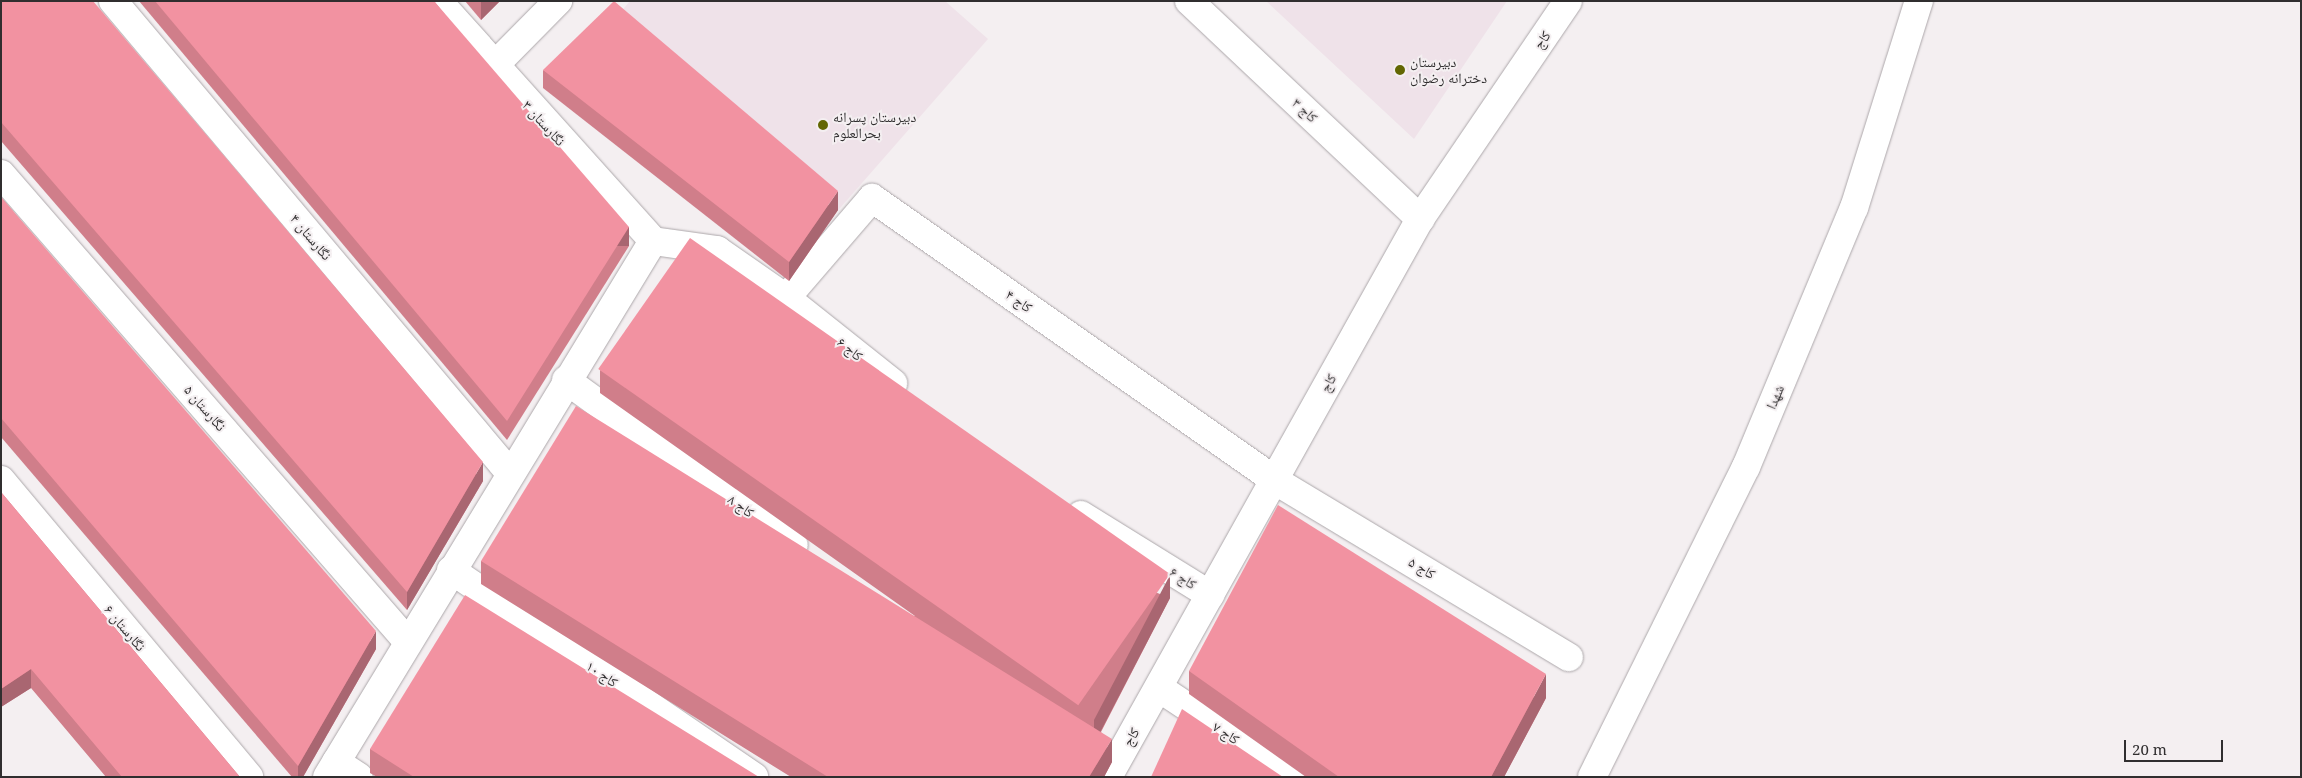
<!DOCTYPE html>
<html>
<head>
<meta charset="utf-8">
<style>
  body { margin:0 }
  #map { position:relative; width:2302px; height:778px; overflow:hidden; background:#f4eff1; font-family:"Noto Serif","Noto Naskh Arabic",serif }
  div>[style] { position:absolute }
  [style*='--x'] { left:calc(var(--x)*1px); top:calc(var(--y)*1px); width:calc(var(--w)*1px); rotate:calc(var(--a)*1deg) }
  .built>* { inset:0; background:#efe2e9 }
  .roads { filter:drop-shadow(0 0 1px #aca7aa) drop-shadow(0 0 1px #aca7aa) }
  .street>* { height:28px; margin:-14px; padding:0 14px; transform-origin:14px; border-radius:14px; background:#fff }
  .wall>* { inset:0; background:#d07e8a }
  .shaded-wall>* { inset:0; background:#a96671; transform-origin:0 0 }
  .building>* { inset:0; background:#f292a1; transform-origin:0 0 }
  .dots>* { width:14px; height:14px; translate:-50% -50%; box-sizing:border-box; border:2px solid #f4eff1; border-radius:50% }
  span { translate:-50% -50%; white-space:nowrap; text-align:center; line-height:1.15; -webkit-text-stroke:4px #f4eff1; paint-order:stroke }
  .street-label { font-size:14px; color:#302e2f }
  .poi-label { font-size:14px; color:#302e2f }
  .left { translate:0 -50%; text-align:left }
  .frame { position:absolute; inset:0; border:2px solid #302e2f; pointer-events:none }
  .scale { position:absolute; left:2124px; top:740px; width:99px; height:22px; box-sizing:border-box; border:2px solid #302e2f; border-top:0; padding-left:6px; font-size:15px; line-height:18px; white-space:nowrap; color:#302e2f; -webkit-text-stroke:4px #f4eff1; paint-order:stroke }
</style>
</head>
<body>
<div id="map">
  <div class="built">
    <i style="clip-path:polygon(630px 1px,945px 1px,988px 39px,834px 215px,614px 20px)"></i>
    <i style="clip-path:polygon(1266px 1px,1507px 1px,1414px 139px)"></i>
  </div>
  <div class="roads">
    <div class="street">
      <i style="--x:113;--y:1;--w:615;--a:49.94"></i>
      <i style="--x:438;--y:1;--w:322;--a:48.1"></i>
      <i style="--x:1189;--y:1;--w:318;--a:43.3"></i>
      <i style="--x:493;--y:67;--w:93;--a:-45.4"></i>
      <i style="--x:1;--y:174;--w:620;--a:48.99"></i>
      <i style="--x:786;--y:298;--w:132;--a:-49.3"></i>
      <i style="--x:872;--y:198;--w:491;--a:35"></i>
      <i style="--x:1274;--y:480;--w:344;--a:31"></i>
      <i style="--x:566;--y:380;--w:281;--a:35.9"></i>
      <i style="--x:1;--y:480;--w:387;--a:50.1"></i>
      <i style="--x:1081;--y:515;--w:152;--a:31.8"></i>
      <i style="--x:451;--y:570;--w:367;--a:34.3"></i>
      <i style="--x:1159;--y:688;--w:161;--a:33.6"></i>
      <i style="--x:336;--y:762;--w:27;--a:33"></i>
      <i style="--x:327;--y:777;--w:627;--a:-58.69"></i>
      <i style="--x:653;--y:241;--w:65;--a:8"></i>
      <i style="--x:717;--y:250;--w:84;--a:34.8"></i>
      <i style="--x:786;--y:298;--w:137;--a:38.5"></i>
      <i style="--x:1108;--y:777;--w:639;--a:-60.79"></i>
      <i style="--x:1420;--y:219;--w:263;--a:-55.8"></i>
      <i style="--x:1592;--y:777;--w:346;--a:-63.6"></i>
      <i style="--x:1746;--y:467;--w:281;--a:-67.4"></i>
      <i style="--x:1854;--y:208;--w:217;--a:-72.6"></i>
    </div>
  </div>
  <div class="wall">
    <i style="clip-path:polygon(1px 1px,483px 481px,407px 610px,1px 141px)"></i>
    <i style="clip-path:polygon(139px 1px,434px 1px,629px 246px,507px 440px)"></i>
    <i style="clip-path:polygon(465px 1px,500px 1px,481px 20px)"></i>
    <i style="clip-path:polygon(543px 70px,838px 210px,789px 281px,543px 88px)"></i>
    <i style="clip-path:polygon(1px 197px,376px 649px,303px 777px,292px 777px,1px 437px)"></i>
    <i style="clip-path:polygon(600px 370px,1170px 598px,1101px 732px,1112px 762px,1104px 777px,791px 777px,481px 584px,481px 561px,915px 616px,600px 393px)"></i>
    <i style="clip-path:polygon(1px 492px,240px 777px,106px 777px,31px 688px,1px 707px)"></i>
    <i style="clip-path:polygon(1189px 671px,1546px 698px,1504px 777px,1306px 777px,1189px 694px)"></i>
    <i style="clip-path:polygon(370px 749px,759px 777px,377px 777px,370px 773px)"></i>
  </div>
  <div class="shaded-wall">
    <i style="clip-path:polygon(481px 1px,500px 1px,481px 20px)"></i>
    <i style="clip-path:polygon(838px 191px,838px 210px,789px 281px,789px 262px)"></i>
    <i style="left:629px;top:227px;width:19px;height:229px;rotate:90deg"></i>
    <i style="clip-path:polygon(483px 462px,483px 481px,407px 610px,407px 592px)"></i>
    <i style="clip-path:polygon(1170px 575px,1170px 598px,1094px 744px,1094px 720px)"></i>
    <i style="clip-path:polygon(376px 631px,376px 649px,303px 777px,298px 777px,298px 766px)"></i>
    <i style="clip-path:polygon(31px 669px,31px 688px,1px 707px,1px 689px)"></i>
    <i style="clip-path:polygon(1546px 674px,1546px 698px,1504px 777px,1491px 777px)"></i>
    <i style="clip-path:polygon(1112px 739px,1112px 762px,1104px 777px,1089px 777px)"></i>
  </div>
  <div class="building">
    <i style="clip-path:polygon(1px 1px,93px 1px,483px 462px,407px 592px,1px 122px)"></i>
    <i style="clip-path:polygon(155px 1px,434px 1px,629px 227px,507px 421px)"></i>
    <i style="clip-path:polygon(614px 1px,838px 191px,789px 262px,543px 70px)"></i>
    <i style="clip-path:polygon(1px 197px,376px 631px,298px 766px,1px 418px)"></i>
    <i style="left:690px;top:238px;width:586px;height:160px;rotate:35deg"></i>
    <i style="clip-path:polygon(576px 406px,1112px 739px,1089px 777px,828px 777px,481px 561px)"></i>
    <i style="clip-path:polygon(1px 492px,240px 777px,122px 777px,31px 669px,1px 689px)"></i>
    <i style="clip-path:polygon(1278px 505px,1546px 674px,1491px 777px,1339px 777px,1189px 671px)"></i>
    <i style="clip-path:polygon(465px 595px,759px 777px,414px 777px,370px 749px)"></i>
    <i style="clip-path:polygon(1182px 709px,1283px 777px,1151px 777px)"></i>
  </div>
  <div class="dots">
    <i style="left:1400px;top:70px;background:#626602"></i>
    <i style="left:823px;top:125px;background:#626602"></i>
  </div>
  <div class="street-label">
    <span style="left:1542px;top:40px;rotate:-56deg">کاج</span>
    <span style="left:1305px;top:110px;rotate:43deg">کاج ۳</span>
    <span style="left:544px;top:123px;rotate:48deg">نگارستان ۳</span>
    <span style="left:311px;top:237px;rotate:50deg">نگارستان ۴</span>
    <span style="left:1019px;top:301px;rotate:35deg">کاج ۴</span>
    <span style="left:850px;top:349px;rotate:39deg">کاج ۶</span>
    <span style="left:1328px;top:383px;rotate:-61deg">کاج</span>
    <span style="left:1775px;top:397px;rotate:-67deg">شهدا</span>
    <span style="left:205px;top:408px;rotate:49deg">نگارستان ۵</span>
    <span style="left:741px;top:506px;rotate:36deg">کاج ۸</span>
    <span style="left:1422px;top:568px;rotate:31deg">کاج ۵</span>
    <span style="left:1183px;top:578px;rotate:32deg">کاج ۶</span>
    <span style="left:125px;top:628px;rotate:50deg">نگارستان ۶</span>
    <span style="left:602px;top:674px;rotate:34deg">کاج ۱۰</span>
    <span style="left:1226px;top:733px;rotate:33deg">کاج ۷</span>
    <span style="left:1131px;top:737px;rotate:-60deg">کاج</span>
  </div>
  <div class="poi-label">
    <span class="left" style="left:1410px;top:70px">دبیرستان<br>دخترانه رضوان</span>
    <span class="left" style="left:833px;top:125px">دبیرستان پسرانه<br>بحرالعلوم</span>
  </div>
  <div class="frame"></div>
  <div class="scale">20 m</div>
</div>
</body>
</html>
